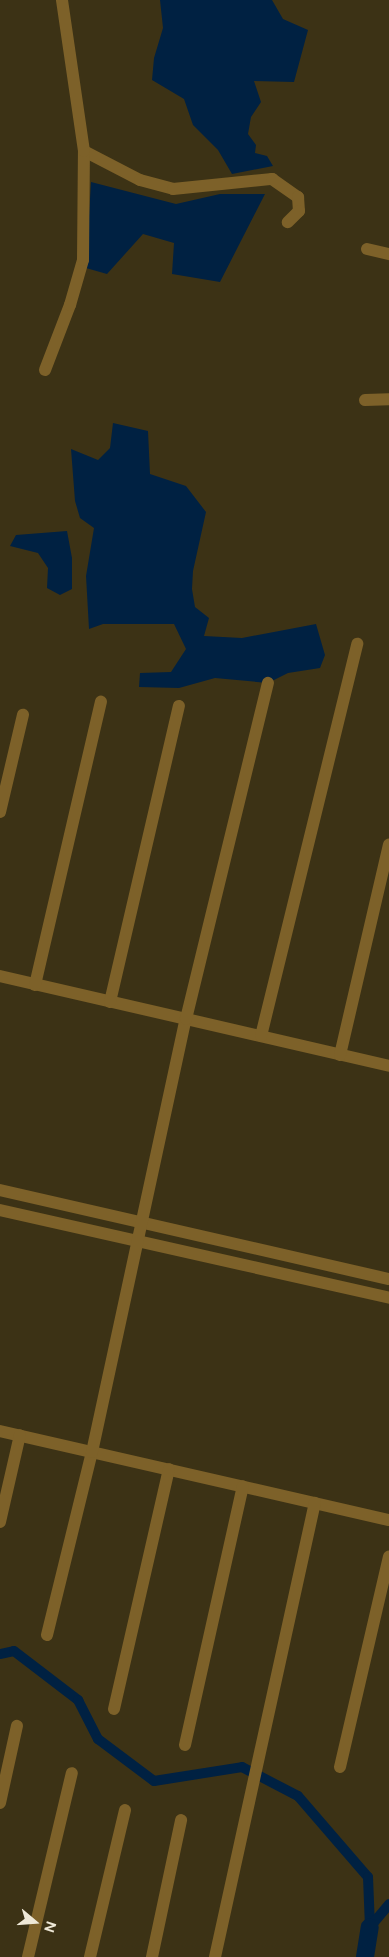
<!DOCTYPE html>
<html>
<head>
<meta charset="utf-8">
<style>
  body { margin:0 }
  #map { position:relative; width:389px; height:1957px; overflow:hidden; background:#3c3215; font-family:Figtree,sans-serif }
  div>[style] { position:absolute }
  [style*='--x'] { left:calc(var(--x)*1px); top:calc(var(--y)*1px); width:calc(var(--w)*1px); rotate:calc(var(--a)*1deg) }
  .water>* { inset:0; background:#002142 }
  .canal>* { height:10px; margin:-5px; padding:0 5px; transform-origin:5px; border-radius:5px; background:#002142 }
  .river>* { height:18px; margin:-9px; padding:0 9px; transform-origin:9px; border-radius:9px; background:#002142 }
  .minor>* { height:12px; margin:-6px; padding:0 6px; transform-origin:6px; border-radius:6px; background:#7d6129 }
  span { translate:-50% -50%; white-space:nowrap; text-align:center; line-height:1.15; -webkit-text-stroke:4px #3c3215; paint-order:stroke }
  .north { position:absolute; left:10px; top:1897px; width:50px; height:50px; -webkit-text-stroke:4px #3c3215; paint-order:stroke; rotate:108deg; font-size:14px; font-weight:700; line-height:20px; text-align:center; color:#eee8d7 }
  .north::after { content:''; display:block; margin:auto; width:18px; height:22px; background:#eee8d7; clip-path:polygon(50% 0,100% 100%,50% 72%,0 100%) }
</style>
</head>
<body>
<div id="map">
  <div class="water">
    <i style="clip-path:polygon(160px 0,272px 0,283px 19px,308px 30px,294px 82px,254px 81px,261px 102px,251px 117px,248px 134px,256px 145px,255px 153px,267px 156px,273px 166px,232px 174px,218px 150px,193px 125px,184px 99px,152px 80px,154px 58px,163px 28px)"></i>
    <i style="clip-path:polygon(91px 182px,176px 204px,220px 194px,265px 194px,220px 282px,172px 274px,174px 243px,143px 234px,107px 274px,86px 268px)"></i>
    <i style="clip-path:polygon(113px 423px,148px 431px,150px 474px,186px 486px,206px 512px,193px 571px,192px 589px,195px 607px,209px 618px,204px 636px,242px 638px,316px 624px,325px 655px,320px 668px,288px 673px,268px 683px,215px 678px,179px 688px,139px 687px,140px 673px,171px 672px,186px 649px,174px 624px,103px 624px,89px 629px,86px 576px,94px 528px,80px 518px,75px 501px,71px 449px,98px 460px,110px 448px)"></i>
    <i style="clip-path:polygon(67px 531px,72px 558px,72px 589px,60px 595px,47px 588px,48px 568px,38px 553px,10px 546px,16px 535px)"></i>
  </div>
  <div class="canal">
    <i style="--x:0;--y:1654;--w:14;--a:-12"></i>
    <i style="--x:14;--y:1651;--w:81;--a:37.4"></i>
    <i style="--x:78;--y:1700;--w:44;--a:62.9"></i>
    <i style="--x:98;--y:1739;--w:70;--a:36.9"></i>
    <i style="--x:154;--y:1781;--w:89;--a:-9"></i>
    <i style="--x:242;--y:1767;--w:63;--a:27.4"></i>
    <i style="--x:298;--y:1796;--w:107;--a:49.2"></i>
    <i style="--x:368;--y:1877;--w:50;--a:87.7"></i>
    <i style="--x:370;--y:1927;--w:30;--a:-50"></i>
  </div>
  <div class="river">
    <i style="--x:365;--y:1957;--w:30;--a:-81"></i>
  </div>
  <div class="minor">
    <i style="--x:84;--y:151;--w:63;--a:27.4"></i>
    <i style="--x:140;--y:180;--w:34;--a:15"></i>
    <i style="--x:173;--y:189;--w:100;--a:-5.8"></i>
    <i style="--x:272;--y:179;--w:32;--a:35"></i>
    <i style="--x:298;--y:197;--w:14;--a:86"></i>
    <i style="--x:299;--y:211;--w:16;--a:135"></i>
    <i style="--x:367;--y:249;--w:23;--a:13"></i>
    <i style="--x:45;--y:370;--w:70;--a:-69"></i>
    <i style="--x:70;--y:305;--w:47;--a:-73.9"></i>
    <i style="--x:83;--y:260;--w:109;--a:-89.5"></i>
    <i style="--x:84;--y:151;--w:153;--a:-98.3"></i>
    <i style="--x:365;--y:400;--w:24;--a:-2"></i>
    <i style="--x:0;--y:812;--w:100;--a:-76.7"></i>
    <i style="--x:0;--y:976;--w:399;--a:13"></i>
    <i style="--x:35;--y:985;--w:291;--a:-76.9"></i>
    <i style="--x:110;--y:1002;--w:304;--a:-76.9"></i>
    <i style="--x:261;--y:1036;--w:404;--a:-76.2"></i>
    <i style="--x:340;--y:1055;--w:216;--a:-76.9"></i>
    <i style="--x:0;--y:1190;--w:399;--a:12.9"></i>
    <i style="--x:0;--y:1210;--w:399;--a:12.7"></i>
    <i style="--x:0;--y:1431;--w:399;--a:12.9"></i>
    <i style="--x:0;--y:1522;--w:89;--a:-77.1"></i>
    <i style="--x:47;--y:1635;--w:188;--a:-76.2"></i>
    <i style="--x:92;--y:1452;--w:443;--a:-77.8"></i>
    <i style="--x:186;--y:1019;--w:346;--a:-76.3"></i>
    <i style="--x:114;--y:1709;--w:246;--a:-77.1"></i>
    <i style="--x:185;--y:1745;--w:265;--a:-77.4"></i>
    <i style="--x:340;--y:1767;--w:216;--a:-76.9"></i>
    <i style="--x:0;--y:1803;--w:79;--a:-77.6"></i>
    <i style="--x:28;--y:1957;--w:189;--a:-76.6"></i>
    <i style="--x:90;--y:1957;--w:151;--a:-76.6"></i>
    <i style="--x:152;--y:1957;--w:140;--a:-78"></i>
    <i style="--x:215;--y:1957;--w:465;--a:-77.6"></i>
  </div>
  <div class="north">N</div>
</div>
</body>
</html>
